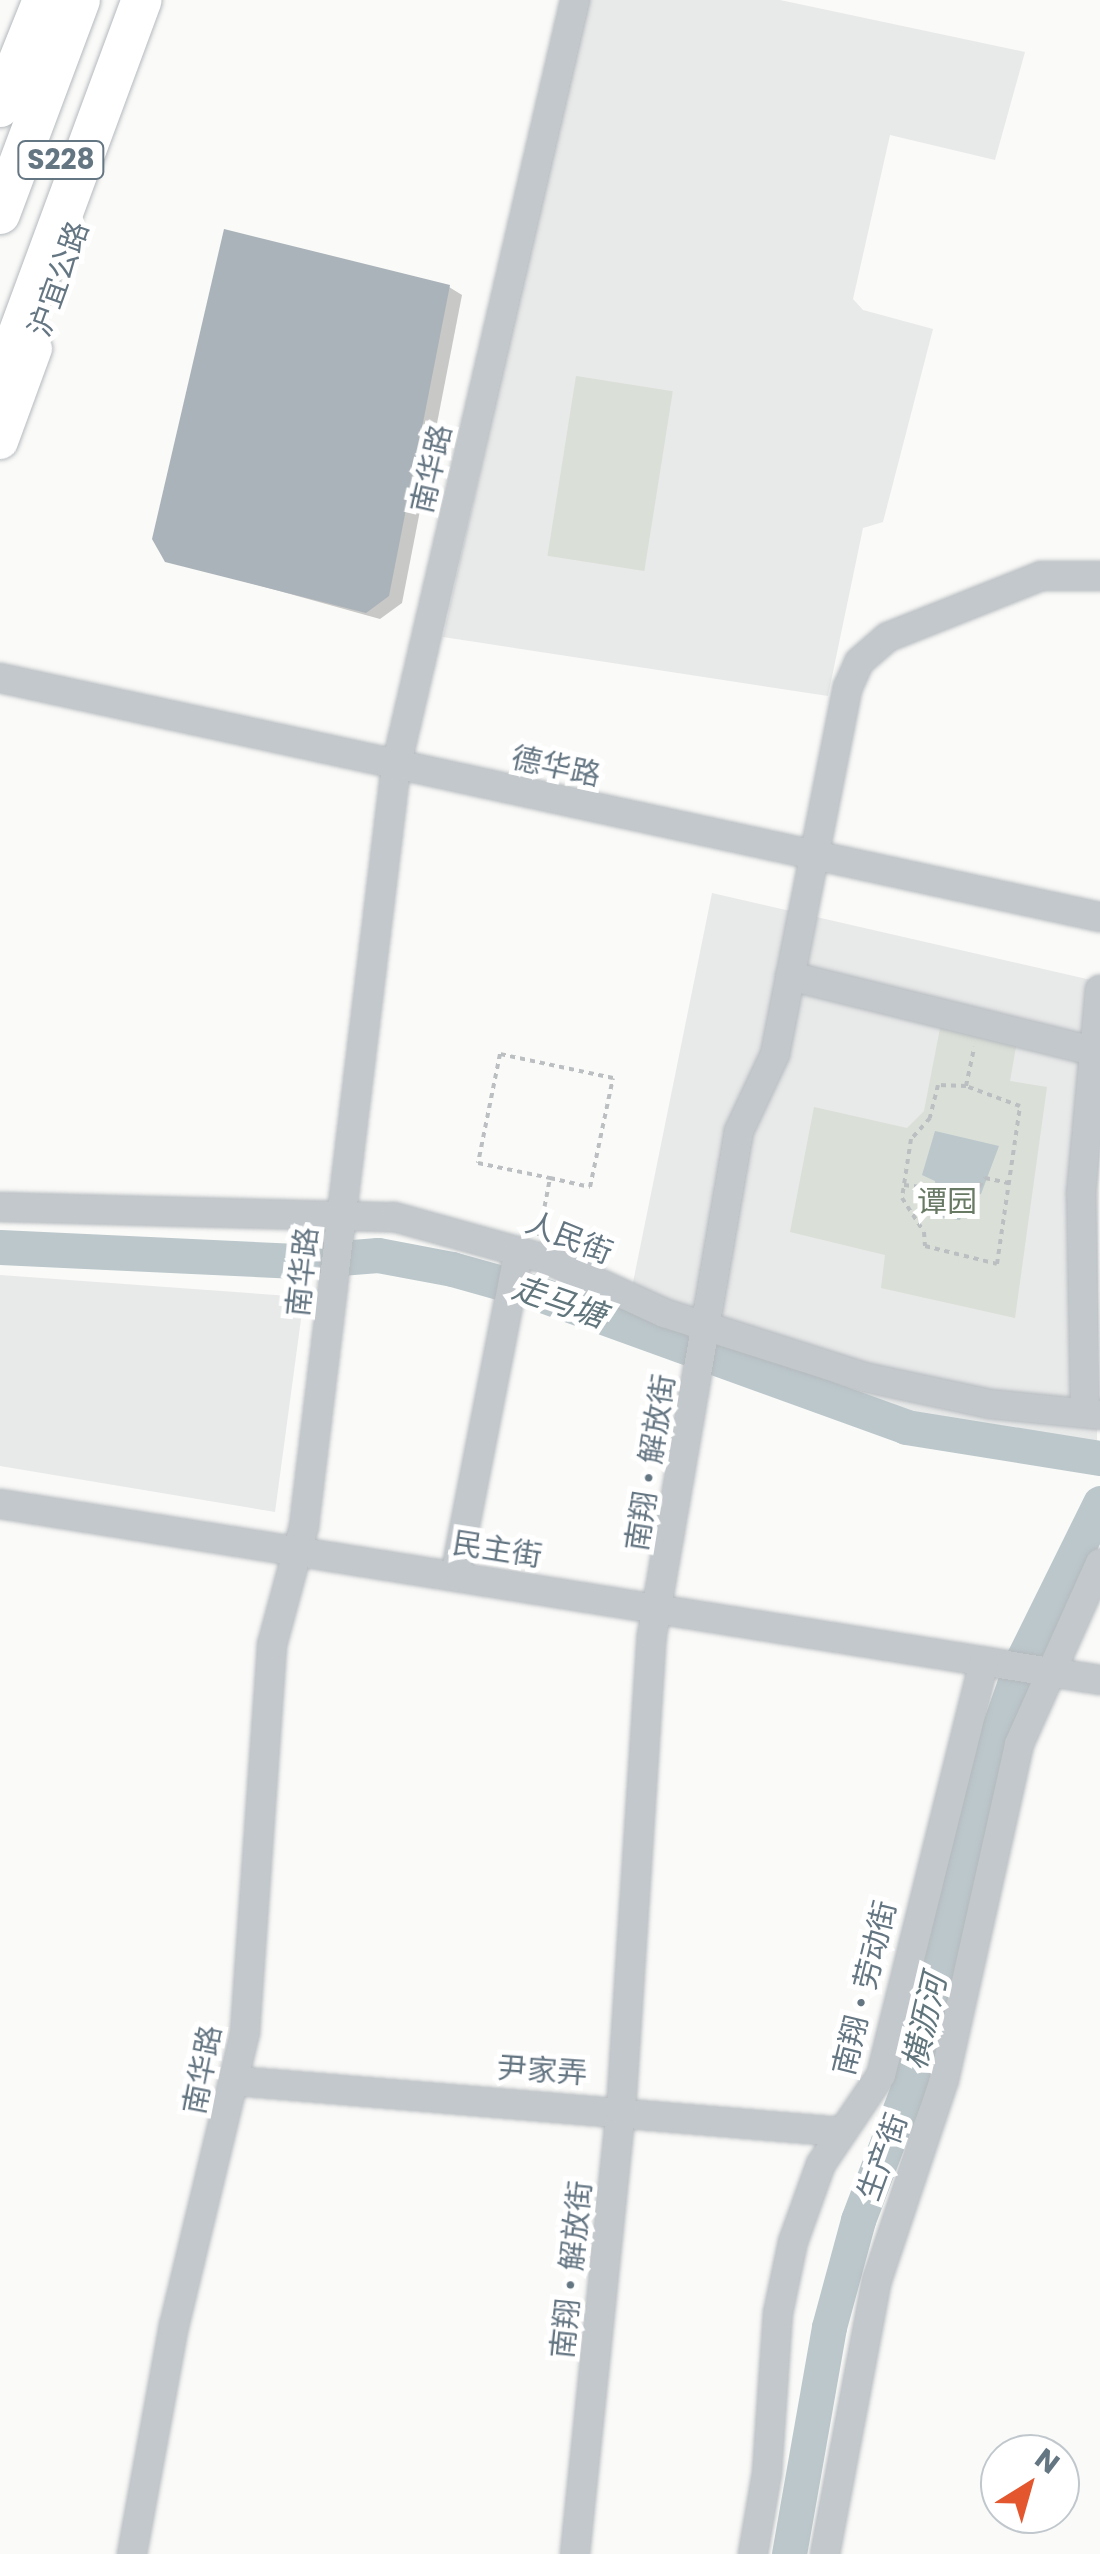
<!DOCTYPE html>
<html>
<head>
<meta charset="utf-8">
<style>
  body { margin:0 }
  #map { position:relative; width:1100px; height:2554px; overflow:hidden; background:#fafaf8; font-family:Poppins,"Noto Sans SC",sans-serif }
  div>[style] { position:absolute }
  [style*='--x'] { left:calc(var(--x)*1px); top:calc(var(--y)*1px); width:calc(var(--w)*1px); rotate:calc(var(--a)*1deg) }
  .built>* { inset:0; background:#e8e9e9 }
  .green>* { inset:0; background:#dadfd7; transform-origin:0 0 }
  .water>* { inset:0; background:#bbc7cb }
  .shadow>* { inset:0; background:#0003 }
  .river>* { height:35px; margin:-17.5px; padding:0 17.5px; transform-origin:17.5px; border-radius:17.5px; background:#bbc7cb }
  .building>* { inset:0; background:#aab3b9 }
  .path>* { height:4px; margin-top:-2px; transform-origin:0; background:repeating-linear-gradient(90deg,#bbbfc2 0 5px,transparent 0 10px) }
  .roads { filter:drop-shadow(0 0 2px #b5babe) drop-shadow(0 0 2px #b5babe) }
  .minor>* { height:28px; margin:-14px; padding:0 14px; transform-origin:14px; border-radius:14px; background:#c3c8cc }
  .major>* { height:35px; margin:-17.5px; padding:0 17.5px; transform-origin:17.5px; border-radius:17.5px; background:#fff }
  .highway>* { height:40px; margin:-20px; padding:0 20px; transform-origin:20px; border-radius:20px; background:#fff }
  span { translate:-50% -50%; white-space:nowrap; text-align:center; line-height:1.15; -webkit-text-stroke:10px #fff; paint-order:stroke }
  .shield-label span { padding:2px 8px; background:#fff; border:2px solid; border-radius:8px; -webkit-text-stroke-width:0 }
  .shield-label { font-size:28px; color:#657683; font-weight:700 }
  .street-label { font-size:30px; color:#657683 }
  .park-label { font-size:30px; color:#687a64 }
  .water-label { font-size:32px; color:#60757c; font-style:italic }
  .north { position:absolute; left:980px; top:2434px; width:100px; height:100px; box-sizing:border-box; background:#fff; border:2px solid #c1c8cd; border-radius:50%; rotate:37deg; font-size:28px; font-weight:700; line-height:40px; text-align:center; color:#657683 }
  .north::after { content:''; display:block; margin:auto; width:35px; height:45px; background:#e4572e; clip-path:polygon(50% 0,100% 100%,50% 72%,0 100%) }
</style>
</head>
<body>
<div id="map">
  <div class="built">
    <i style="clip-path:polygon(585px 0,780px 0,1025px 52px,995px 160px,890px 135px,853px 299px,863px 310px,933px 329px,883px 522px,863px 528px,828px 696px,443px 637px)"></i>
    <i style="clip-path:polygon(712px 893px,1100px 982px,1097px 1446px,1009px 1457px,626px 1317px)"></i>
    <i style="clip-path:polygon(0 1275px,304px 1297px,275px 1512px,0 1466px)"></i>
  </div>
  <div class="green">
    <i style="left:576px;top:376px;width:98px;height:182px;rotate:9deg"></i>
    <i style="clip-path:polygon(941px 1023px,1017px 1041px,1010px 1081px,1047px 1087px,1015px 1318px,881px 1288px,885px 1255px,790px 1232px,814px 1107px,907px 1128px,924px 1111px)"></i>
  </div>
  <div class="water">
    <i style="clip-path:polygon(935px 1131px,999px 1146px,981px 1194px,970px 1196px,960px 1220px,939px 1217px,935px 1181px,922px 1175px)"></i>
  </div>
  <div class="shadow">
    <i style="clip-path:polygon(449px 287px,462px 295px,402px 603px,380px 619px,167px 560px)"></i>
  </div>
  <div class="river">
    <i style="--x:0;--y:1247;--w:302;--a:2.7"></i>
    <i style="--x:302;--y:1261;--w:76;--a:-4.5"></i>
    <i style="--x:378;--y:1255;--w:75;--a:10.7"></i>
    <i style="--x:452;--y:1269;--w:85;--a:15.7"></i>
    <i style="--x:534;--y:1292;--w:396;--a:19.9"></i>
    <i style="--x:906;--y:1427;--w:196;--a:9.1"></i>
    <i style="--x:789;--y:2554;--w:230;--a:-80"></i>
    <i style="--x:829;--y:2327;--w:111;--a:-74.8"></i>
    <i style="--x:858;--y:2220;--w:147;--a:-69.2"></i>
    <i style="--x:910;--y:2083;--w:321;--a:-76.7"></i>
    <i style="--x:984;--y:1771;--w:119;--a:-70.8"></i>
    <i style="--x:1023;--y:1659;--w:174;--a:-63.7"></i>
  </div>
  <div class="building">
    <i style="clip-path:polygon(224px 229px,450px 285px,389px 596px,366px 613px,165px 562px,152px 539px)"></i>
  </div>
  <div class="path">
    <i style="--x:966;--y:1086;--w:28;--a:-178"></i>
    <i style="--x:938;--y:1085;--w:34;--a:104"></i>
    <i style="--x:930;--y:1118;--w:28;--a:132"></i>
    <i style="--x:911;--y:1139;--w:60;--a:98.7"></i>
    <i style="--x:902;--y:1198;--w:40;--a:57.1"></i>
    <i style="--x:924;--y:1232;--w:14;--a:86"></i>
    <i style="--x:925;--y:1246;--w:74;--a:14"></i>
    <i style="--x:997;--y:1264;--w:160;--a:-81.7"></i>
    <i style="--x:1020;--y:1106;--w:58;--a:-159.7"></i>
    <i style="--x:966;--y:1086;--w:40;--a:-78"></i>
    <i style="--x:904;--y:1185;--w:52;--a:6.6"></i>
    <i style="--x:956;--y:1191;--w:23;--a:-10"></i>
    <i style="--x:979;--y:1187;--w:11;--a:-56"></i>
    <i style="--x:985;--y:1178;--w:25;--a:12"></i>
    <i style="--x:539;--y:1236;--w:59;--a:-79.3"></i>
    <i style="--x:550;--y:1178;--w:41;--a:12.7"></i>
    <i style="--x:590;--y:1187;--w:111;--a:-78.1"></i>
    <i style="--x:613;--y:1078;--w:116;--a:-168"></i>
    <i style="--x:500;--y:1054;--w:111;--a:101.4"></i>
    <i style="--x:478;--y:1163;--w:74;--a:11.8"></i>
  </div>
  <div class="roads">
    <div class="minor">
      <i style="--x:0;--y:678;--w:1126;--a:12.26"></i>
      <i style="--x:790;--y:976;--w:311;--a:13.9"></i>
      <i style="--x:0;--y:1207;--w:394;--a:1.5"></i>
      <i style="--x:394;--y:1217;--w:161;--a:15.5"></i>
      <i style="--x:549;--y:1260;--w:127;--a:24.7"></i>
      <i style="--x:664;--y:1313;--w:210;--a:17.7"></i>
      <i style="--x:864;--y:1377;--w:129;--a:12.1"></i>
      <i style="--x:990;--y:1404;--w:111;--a:5.7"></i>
      <i style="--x:1085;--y:1413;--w:220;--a:-91"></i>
      <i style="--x:1081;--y:1193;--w:204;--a:-84.7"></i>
      <i style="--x:0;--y:1504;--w:1114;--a:9.09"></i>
      <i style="--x:455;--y:1576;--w:331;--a:-78.9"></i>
      <i style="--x:236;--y:2081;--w:608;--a:4.81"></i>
      <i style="--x:132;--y:2554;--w:232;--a:-79.6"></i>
      <i style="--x:174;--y:2326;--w:302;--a:-76.4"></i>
      <i style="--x:245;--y:2032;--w:388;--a:-86"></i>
      <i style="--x:272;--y:1645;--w:123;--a:-74.9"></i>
      <i style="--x:304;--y:1526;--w:765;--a:-83.09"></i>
      <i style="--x:396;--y:767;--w:788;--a:-76.86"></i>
      <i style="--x:575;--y:2554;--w:446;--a:-84.1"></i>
      <i style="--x:621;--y:2110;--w:476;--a:-86.3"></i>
      <i style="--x:652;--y:1635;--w:511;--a:-80.21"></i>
      <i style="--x:739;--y:1131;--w:85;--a:-64.9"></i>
      <i style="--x:775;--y:1054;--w:374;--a:-78.8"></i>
      <i style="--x:848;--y:687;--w:27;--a:-66"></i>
      <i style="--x:859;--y:662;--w:38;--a:-41"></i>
      <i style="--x:888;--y:637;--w:165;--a:-21.7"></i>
      <i style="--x:1041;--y:576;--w:59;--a:0"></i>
      <i style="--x:753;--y:2554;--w:82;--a:-80.2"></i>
      <i style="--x:767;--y:2473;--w:160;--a:-86.1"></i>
      <i style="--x:778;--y:2313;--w:73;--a:-78.1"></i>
      <i style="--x:793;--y:2242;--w:83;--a:-70.3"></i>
      <i style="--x:821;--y:2164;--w:107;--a:-56"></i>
      <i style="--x:881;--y:2075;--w:426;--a:-76"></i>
      <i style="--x:825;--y:2554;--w:279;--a:-79.3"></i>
      <i style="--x:877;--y:2280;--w:211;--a:-71.5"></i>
      <i style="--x:944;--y:2080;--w:344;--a:-77.4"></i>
      <i style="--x:1019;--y:1744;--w:198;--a:-65.9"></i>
    </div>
    <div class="major">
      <i style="--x:0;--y:441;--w:99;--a:-69.9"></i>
    </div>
    <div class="highway">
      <i style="--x:0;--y:107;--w:115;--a:-68.1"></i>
      <i style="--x:0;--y:214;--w:228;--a:-69.5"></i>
      <i style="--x:0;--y:383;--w:408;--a:-69.7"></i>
    </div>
  </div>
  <div class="shield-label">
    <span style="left:61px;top:160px">S228</span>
  </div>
  <div class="street-label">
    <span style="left:59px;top:279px;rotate:-70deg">沪宜公路</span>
    <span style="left:432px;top:469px;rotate:-77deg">南华路</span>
    <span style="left:556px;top:767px;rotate:12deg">德华路</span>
    <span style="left:569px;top:1238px;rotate:22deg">人民街</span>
    <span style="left:303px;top:1272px;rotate:-84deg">南华路</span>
    <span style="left:651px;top:1463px;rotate:-81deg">南翔 • 解放街</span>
    <span style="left:497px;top:1550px;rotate:9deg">民主街</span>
    <span style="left:865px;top:1988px;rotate:-76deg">南翔 • 劳动街</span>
    <span style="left:203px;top:2070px;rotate:-79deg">南华路</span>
    <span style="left:542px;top:2071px;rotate:4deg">尹家弄</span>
    <span style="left:883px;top:2157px;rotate:-70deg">生产街</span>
    <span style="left:572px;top:2270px;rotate:-84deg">南翔 • 解放街</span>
  </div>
  <div class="park-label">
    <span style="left:947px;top:1202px">谭园</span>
  </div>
  <div class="water-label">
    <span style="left:559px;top:1302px;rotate:19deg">走马塘</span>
    <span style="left:925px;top:2022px;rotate:-77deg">横沥河</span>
  </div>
  <div class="north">N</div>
</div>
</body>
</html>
